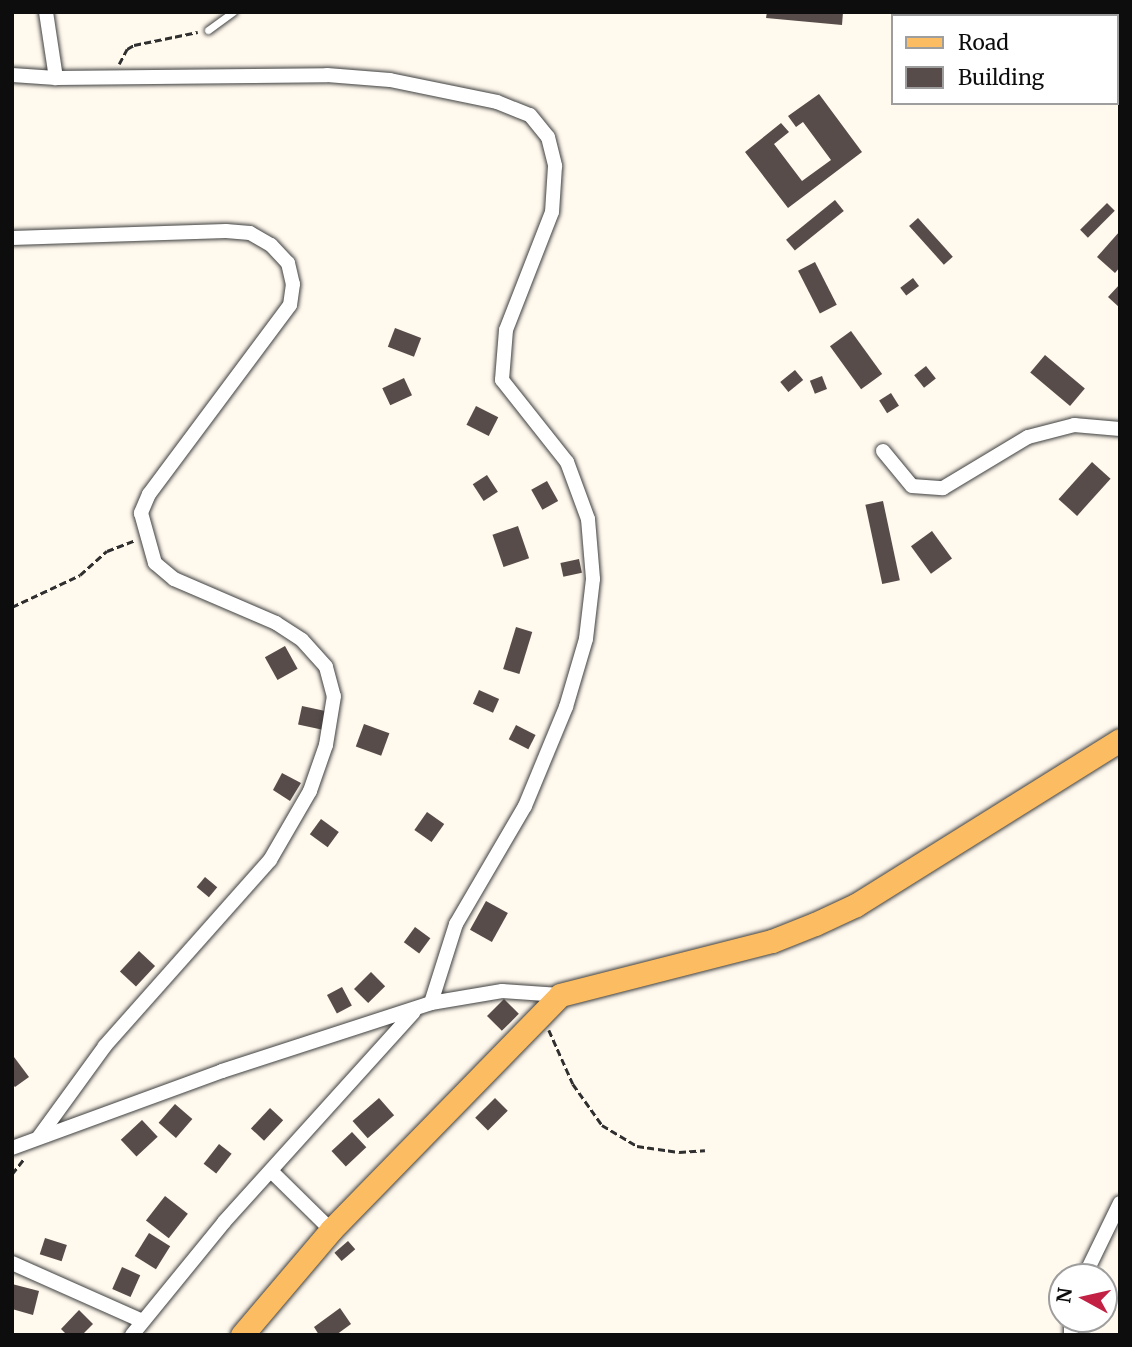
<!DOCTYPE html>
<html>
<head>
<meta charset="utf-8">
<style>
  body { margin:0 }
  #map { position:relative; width:1132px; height:1347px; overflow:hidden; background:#fff9ee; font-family:Merriweather,serif }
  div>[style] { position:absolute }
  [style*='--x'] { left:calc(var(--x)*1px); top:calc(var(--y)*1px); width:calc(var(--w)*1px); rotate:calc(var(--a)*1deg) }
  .building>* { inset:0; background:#574c49; transform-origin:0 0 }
  .path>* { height:2.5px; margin-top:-1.25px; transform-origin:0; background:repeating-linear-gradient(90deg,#2f2f2f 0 7px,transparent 0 10.5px) }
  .roads { filter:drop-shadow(0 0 2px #404040) drop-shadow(0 0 2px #404040) }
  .service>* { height:7px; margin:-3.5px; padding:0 3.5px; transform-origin:3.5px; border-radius:3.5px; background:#fff }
  .minor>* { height:14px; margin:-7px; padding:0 7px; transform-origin:7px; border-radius:7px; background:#fff }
  .primary>* { height:23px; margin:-11.5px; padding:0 11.5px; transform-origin:11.5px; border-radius:11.5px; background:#fcbc61 }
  span { translate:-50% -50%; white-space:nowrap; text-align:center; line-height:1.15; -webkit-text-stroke:7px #fff; paint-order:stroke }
  .frame { position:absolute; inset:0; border:14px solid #0d0d0d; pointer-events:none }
  .legend { position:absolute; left:891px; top:14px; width:228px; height:91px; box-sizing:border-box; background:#fff; border:2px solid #9e9e9e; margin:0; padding:9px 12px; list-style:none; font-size:21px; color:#0d0d0d }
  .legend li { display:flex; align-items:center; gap:14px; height:35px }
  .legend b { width:35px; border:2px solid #9e9e9e }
  .north { position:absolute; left:1048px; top:1263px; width:70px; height:70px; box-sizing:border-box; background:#fff; border:2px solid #9e9e9e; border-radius:50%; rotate:278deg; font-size:19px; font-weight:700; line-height:28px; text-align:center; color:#0d0d0d }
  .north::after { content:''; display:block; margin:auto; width:24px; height:32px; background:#c22144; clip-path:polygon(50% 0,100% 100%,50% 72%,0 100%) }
</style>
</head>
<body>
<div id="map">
  <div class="building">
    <i style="clip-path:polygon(767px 12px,843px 12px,842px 25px,766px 18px)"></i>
    <i style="clip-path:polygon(819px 94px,862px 152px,788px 208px,745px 152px,781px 123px,789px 132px,774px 144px,802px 181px,831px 160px,803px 122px,796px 127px,788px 116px)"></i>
    <i style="left:835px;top:200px;width:14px;height:63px;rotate:51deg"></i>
    <i style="left:1107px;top:203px;width:11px;height:38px;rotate:45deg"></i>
    <i style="left:918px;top:218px;width:52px;height:12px;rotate:48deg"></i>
    <i style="clip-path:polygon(1120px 231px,1120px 267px,1115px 273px,1097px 257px)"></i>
    <i style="left:815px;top:262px;width:48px;height:19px;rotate:63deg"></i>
    <i style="left:913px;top:278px;width:10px;height:16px;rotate:53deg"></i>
    <i style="clip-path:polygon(1120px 284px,1120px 308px,1108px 297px)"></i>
    <i style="left:395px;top:328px;width:28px;height:20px;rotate:21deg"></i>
    <i style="left:851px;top:331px;width:53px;height:26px;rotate:54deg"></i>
    <i style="left:1045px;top:355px;width:52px;height:23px;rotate:40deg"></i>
    <i style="left:926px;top:366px;width:16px;height:15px;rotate:52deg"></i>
    <i style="left:795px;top:370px;width:13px;height:19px;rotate:51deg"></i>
    <i style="left:822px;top:376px;width:14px;height:13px;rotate:69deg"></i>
    <i style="left:404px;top:378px;width:19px;height:24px;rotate:65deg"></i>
    <i style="left:891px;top:393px;width:15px;height:14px;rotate:58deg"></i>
    <i style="left:476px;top:406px;width:25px;height:21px;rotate:27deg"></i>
    <i style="left:1092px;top:462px;width:25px;height:50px;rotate:42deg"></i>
    <i style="left:487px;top:475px;width:20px;height:17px;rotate:57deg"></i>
    <i style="left:547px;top:481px;width:23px;height:18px;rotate:61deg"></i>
    <i style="left:883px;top:501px;width:81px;height:18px;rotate:78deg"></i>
    <i style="left:518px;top:526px;width:34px;height:27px;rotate:71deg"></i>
    <i style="left:932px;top:531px;width:34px;height:26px;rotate:54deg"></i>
    <i style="left:579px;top:559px;width:14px;height:19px;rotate:78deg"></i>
    <i style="left:516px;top:627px;width:17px;height:44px;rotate:17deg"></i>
    <i style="left:285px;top:646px;width:26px;height:23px;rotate:61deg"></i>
    <i style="left:479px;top:690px;width:22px;height:15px;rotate:24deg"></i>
    <i style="left:302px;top:706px;width:25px;height:19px;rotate:12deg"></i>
    <i style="left:364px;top:724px;width:27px;height:24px;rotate:20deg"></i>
    <i style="left:516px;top:725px;width:22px;height:16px;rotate:27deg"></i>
    <i style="clip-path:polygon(282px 773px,301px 783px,290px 801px,273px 790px)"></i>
    <i style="left:427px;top:812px;width:21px;height:22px;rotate:35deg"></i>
    <i style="left:321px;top:819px;width:22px;height:19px;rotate:36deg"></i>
    <i style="left:205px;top:877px;width:16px;height:13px;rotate:40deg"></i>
    <i style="left:486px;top:901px;width:25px;height:33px;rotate:29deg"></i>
    <i style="left:415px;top:927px;width:19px;height:19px;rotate:36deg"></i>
    <i style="left:139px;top:951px;width:22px;height:28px;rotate:43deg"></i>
    <i style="left:371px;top:972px;width:20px;height:24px;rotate:45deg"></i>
    <i style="left:342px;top:987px;width:21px;height:17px;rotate:62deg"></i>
    <i style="left:504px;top:999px;width:21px;height:24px;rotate:45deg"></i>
    <i style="clip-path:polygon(14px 1057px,29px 1077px,15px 1087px,12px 1084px)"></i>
    <i style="left:379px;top:1098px;width:23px;height:35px;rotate:49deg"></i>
    <i style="left:495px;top:1098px;width:18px;height:28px;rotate:45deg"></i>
    <i style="left:175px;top:1104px;width:23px;height:25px;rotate:41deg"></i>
    <i style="left:270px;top:1108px;width:18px;height:28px;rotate:43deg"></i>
    <i style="left:142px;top:1120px;width:23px;height:29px;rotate:47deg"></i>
    <i style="left:352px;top:1132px;width:21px;height:28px;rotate:47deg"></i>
    <i style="left:219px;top:1144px;width:16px;height:25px;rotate:38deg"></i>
    <i style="left:165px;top:1196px;width:29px;height:31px;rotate:38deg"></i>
    <i style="left:149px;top:1233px;width:25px;height:27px;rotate:32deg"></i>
    <i style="left:45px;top:1238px;width:23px;height:17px;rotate:18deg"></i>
    <i style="left:348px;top:1241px;width:11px;height:18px;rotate:49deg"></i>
    <i style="left:122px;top:1267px;width:20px;height:24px;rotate:24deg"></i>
    <i style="clip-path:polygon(12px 1284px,39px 1291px,33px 1315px,12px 1309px)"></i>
    <i style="clip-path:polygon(340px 1308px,351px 1324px,336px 1335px,319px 1335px,314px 1327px)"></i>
    <i style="clip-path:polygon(79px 1310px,93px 1324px,82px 1335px,67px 1335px,61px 1329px)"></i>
  </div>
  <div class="path">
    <i style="--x:119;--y:64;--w:17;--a:-62"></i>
    <i style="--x:127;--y:49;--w:8;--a:-30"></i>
    <i style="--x:134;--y:45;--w:65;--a:-11.5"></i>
    <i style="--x:12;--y:607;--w:75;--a:-25.2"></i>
    <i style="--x:80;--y:575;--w:36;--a:-42"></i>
    <i style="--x:107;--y:551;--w:31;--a:-21"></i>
    <i style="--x:549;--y:1030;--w:59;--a:66"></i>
    <i style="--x:573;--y:1084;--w:50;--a:54.7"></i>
    <i style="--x:602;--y:1125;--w:41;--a:31"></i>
    <i style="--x:637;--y:1146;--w:42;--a:8.1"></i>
    <i style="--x:679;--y:1152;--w:26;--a:-4"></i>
    <i style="--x:12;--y:1174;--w:18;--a:-52"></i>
  </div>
  <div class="roads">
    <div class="service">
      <i style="--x:208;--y:30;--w:31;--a:-36"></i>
    </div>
    <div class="minor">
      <i style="--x:46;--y:12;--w:67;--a:81.4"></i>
      <i style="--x:56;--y:78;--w:271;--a:-0.6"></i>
      <i style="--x:327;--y:75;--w:63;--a:4.5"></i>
      <i style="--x:390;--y:80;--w:109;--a:11.6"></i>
      <i style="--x:497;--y:102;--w:35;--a:22"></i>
      <i style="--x:530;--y:115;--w:28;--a:51"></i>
      <i style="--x:548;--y:137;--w:30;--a:76"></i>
      <i style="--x:555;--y:166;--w:46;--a:93.7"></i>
      <i style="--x:552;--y:212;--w:127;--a:111.3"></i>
      <i style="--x:506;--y:330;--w:50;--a:94.6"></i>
      <i style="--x:502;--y:380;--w:105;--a:51.6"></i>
      <i style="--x:567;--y:462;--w:61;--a:69.8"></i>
      <i style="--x:588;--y:519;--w:60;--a:85.2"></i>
      <i style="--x:593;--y:579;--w:60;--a:96.7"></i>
      <i style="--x:586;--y:639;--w:71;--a:106.4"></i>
      <i style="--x:566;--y:707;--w:107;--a:112.5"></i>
      <i style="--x:525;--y:806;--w:137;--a:120.3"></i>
      <i style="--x:456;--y:924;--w:83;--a:107.6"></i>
      <i style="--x:12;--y:75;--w:44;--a:3.9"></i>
      <i style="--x:12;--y:238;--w:214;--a:-1.9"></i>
      <i style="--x:226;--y:231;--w:24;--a:5"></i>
      <i style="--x:250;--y:233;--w:24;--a:30"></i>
      <i style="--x:271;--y:245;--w:25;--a:47"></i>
      <i style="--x:288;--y:263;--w:22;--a:77"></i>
      <i style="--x:293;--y:284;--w:21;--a:98"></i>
      <i style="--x:290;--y:305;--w:236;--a:126.7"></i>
      <i style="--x:149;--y:494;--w:21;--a:113"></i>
      <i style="--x:141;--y:513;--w:52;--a:74.4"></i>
      <i style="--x:155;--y:563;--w:25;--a:40"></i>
      <i style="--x:174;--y:579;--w:111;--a:23.3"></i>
      <i style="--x:276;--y:623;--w:31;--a:33"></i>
      <i style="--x:302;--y:640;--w:36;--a:48"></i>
      <i style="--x:326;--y:667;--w:30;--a:75"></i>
      <i style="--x:334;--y:696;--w:50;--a:99.3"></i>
      <i style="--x:326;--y:745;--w:49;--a:109.2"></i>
      <i style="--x:310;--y:791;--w:80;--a:120.1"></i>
      <i style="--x:270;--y:860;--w:249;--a:131.6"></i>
      <i style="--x:105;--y:1046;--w:112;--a:126"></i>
      <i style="--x:883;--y:451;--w:45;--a:50.4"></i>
      <i style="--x:912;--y:486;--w:31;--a:4"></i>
      <i style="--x:943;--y:488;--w:99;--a:-31"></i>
      <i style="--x:1028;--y:437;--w:48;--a:-14.6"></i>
      <i style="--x:1074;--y:425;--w:46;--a:5"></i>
      <i style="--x:12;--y:1148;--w:224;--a:-20.1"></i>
      <i style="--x:222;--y:1071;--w:220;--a:-18"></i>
      <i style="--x:431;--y:1003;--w:72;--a:-9.6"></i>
      <i style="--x:502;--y:991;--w:58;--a:3.9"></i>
      <i style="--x:271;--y:1171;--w:84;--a:44.5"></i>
      <i style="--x:12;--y:1263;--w:142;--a:24"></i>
      <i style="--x:1084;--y:1277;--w:82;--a:-64.1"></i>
      <i style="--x:1071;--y:1319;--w:16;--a:90"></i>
      <i style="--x:132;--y:1335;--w:146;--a:-50.8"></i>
      <i style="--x:224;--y:1222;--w:283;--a:-47.9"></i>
    </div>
    <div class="primary">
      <i style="--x:242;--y:1335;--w:138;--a:-49.7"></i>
      <i style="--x:331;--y:1230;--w:328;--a:-45.7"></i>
      <i style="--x:560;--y:995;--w:219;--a:-14.3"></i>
      <i style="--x:772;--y:941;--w:46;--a:-21.6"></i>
      <i style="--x:815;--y:924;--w:45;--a:-24.9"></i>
      <i style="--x:856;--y:905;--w:311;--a:-32"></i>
    </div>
  </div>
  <div class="frame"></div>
  <ul class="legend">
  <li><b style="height:9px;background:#fcbc61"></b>Road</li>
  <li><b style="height:19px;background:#574c49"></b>Building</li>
  </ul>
  <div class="north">N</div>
</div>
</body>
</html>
